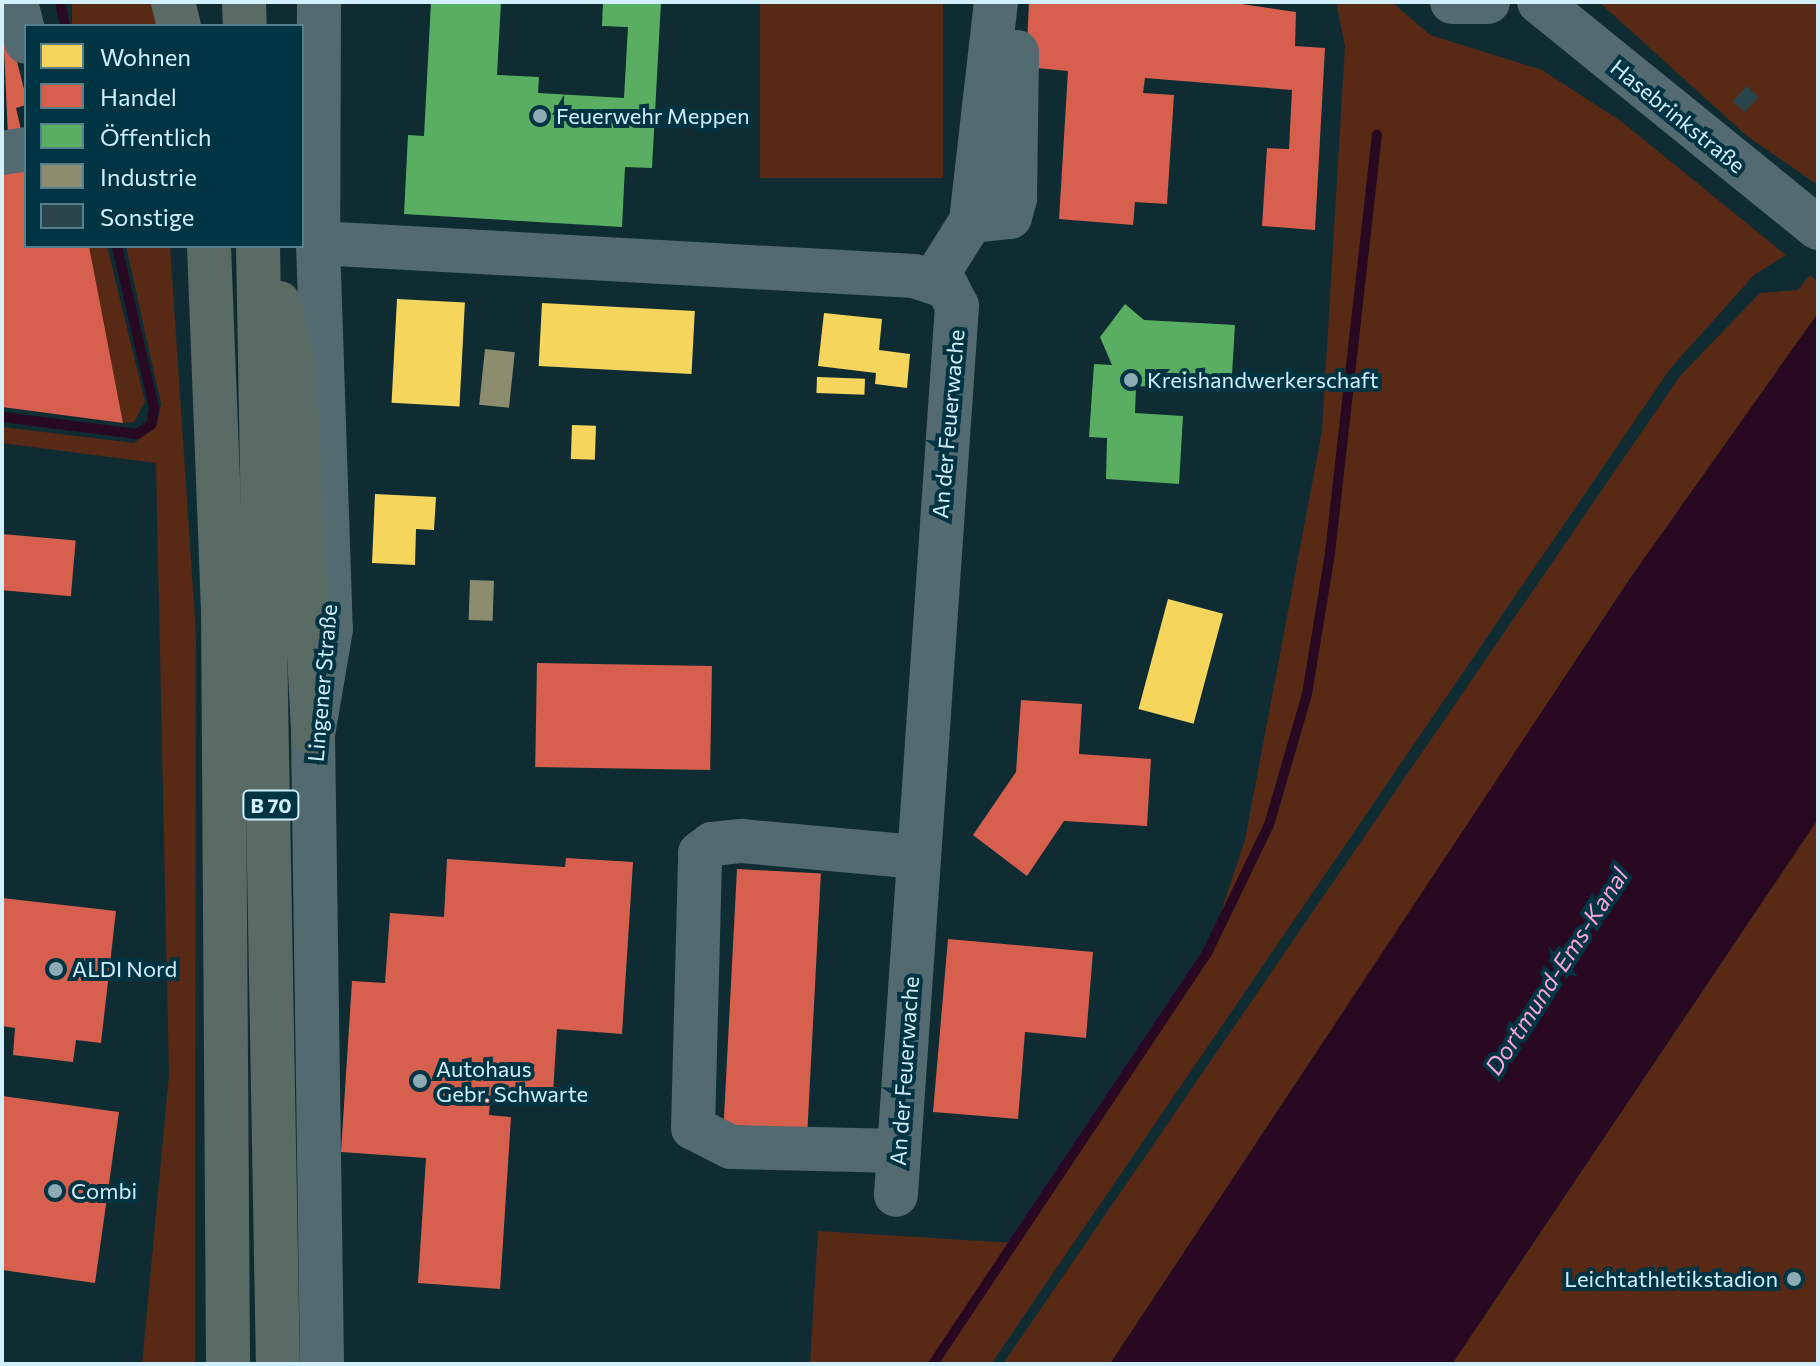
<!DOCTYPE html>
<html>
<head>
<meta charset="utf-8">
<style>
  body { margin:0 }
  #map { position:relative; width:1820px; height:1366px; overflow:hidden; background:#0f2c33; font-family:Commissioner,sans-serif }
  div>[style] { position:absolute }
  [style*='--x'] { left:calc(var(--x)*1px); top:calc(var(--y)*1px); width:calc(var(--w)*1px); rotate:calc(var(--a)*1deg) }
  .green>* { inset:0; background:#582a16; transform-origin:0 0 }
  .water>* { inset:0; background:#280921 }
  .homes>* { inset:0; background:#f6d55c; transform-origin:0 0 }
  .shops>* { inset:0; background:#d6604d; transform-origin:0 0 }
  .public>* { inset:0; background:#5aae61 }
  .industry>* { inset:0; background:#8c8c6e; transform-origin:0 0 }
  .stream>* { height:10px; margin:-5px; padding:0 5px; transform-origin:5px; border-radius:5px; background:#280921 }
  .building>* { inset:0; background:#294549; transform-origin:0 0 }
  .minor>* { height:44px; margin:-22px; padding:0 22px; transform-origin:22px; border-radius:22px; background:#536a71 }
  .highway>* { height:44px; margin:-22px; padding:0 22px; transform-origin:22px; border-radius:22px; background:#5a6a65 }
  .dots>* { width:22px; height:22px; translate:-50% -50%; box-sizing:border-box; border:4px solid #003442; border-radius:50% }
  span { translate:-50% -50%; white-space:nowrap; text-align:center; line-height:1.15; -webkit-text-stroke:8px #003442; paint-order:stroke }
  .shield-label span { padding:2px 6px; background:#003442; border:2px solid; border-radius:6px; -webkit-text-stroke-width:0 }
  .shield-label { font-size:20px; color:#d1f0fb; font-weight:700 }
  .poi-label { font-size:22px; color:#d1f0fb }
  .left { translate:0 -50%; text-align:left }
  .right { translate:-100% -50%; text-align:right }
  .street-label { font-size:22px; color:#d1f0fb }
  .water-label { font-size:24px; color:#faa4d9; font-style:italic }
  .frame { position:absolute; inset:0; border:4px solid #d1f0fb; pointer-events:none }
  .legend { position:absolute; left:24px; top:24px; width:280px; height:224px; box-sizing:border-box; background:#003442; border:2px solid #547f8c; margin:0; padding:10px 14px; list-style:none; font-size:24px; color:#d1f0fb }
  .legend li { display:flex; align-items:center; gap:16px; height:40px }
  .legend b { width:40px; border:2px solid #547f8c }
</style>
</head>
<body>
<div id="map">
  <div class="green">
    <i style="left:72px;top:2px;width:84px;height:25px"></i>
    <i style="left:760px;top:2px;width:183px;height:176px"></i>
    <i style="clip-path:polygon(1336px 2px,1392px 2px,1430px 35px,1542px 70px,1622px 122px,1786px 255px,1754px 275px,1670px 369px,991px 1364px,810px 1364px,818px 1231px,1014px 1243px,1208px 951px,1245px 840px,1322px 431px,1345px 46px)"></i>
    <i style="clip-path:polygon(1599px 2px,1818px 2px,1818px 185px,1747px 136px)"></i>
    <i style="clip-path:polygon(89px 246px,107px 246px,145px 402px,134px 422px,123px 423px)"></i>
    <i style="clip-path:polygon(126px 246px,170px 246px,196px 635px,195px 1364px,142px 1364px,169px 1075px,156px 463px,2px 443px,2px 427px,134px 443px,157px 425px,161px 404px)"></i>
    <i style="clip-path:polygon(1810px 275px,1818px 283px,1818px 313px,1629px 580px,1110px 1364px,1003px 1364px,1680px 376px,1760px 293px,1798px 290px)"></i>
    <i style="clip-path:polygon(1818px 819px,1818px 1364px,1452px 1364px)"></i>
  </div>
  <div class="water">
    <i style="clip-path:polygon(1818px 313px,1818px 819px,1452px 1364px,1110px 1364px,1629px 580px)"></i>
  </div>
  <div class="homes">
    <i style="left:397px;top:299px;width:68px;height:104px;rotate:3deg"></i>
    <i style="left:542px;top:303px;width:153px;height:63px;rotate:3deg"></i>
    <i style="clip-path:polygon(824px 313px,882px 319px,879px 350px,910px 354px,907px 388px,875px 384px,876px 373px,818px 366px)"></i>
    <i style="left:817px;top:377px;width:48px;height:16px;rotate:2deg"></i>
    <i style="left:572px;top:425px;width:24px;height:34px;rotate:2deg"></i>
    <i style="clip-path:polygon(375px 494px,436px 497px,434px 530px,416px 529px,415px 565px,372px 563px)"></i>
    <i style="left:1168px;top:599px;width:57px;height:114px;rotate:15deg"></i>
  </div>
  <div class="shops">
    <i style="clip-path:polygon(2px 2px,26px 97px,26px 105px,16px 108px,22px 134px,8px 137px)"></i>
    <i style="clip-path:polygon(1029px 2px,1228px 2px,1296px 12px,1295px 46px,1325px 48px,1315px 230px,1262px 226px,1267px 148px,1289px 149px,1292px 90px,1145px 78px,1143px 93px,1174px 95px,1167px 204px,1135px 202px,1133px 225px,1059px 219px,1068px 71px,1026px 67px)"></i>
    <i style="clip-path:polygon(26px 166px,26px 246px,89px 246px,123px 423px,2px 407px,2px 169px)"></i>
    <i style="left:2px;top:534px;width:74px;height:56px;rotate:5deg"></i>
    <i style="left:537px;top:663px;width:175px;height:104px;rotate:1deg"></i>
    <i style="clip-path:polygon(1021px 700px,1082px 704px,1079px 754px,1151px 759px,1147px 826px,1064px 821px,1027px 876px,973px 835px,1016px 772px)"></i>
    <i style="clip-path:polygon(566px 858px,633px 862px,622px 1034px,557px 1029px,553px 1094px,491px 1090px,489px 1115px,511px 1117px,500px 1289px,418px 1283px,426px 1158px,341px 1152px,352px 981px,385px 983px,390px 913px,444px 917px,447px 859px,565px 867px)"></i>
    <i style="left:737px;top:869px;width:84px;height:256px;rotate:3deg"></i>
    <i style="clip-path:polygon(2px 898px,116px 911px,101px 1043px,76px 1040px,73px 1062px,13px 1055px,15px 1028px,2px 1026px)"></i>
    <i style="clip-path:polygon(948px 939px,1093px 952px,1086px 1038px,1025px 1032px,1018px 1119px,933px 1112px)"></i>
    <i style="clip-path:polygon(2px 1096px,119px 1112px,95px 1283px,2px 1270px)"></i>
  </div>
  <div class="public">
    <i style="clip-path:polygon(431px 2px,501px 2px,497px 75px,539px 77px,538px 93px,624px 98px,628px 27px,602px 26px,603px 2px,661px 2px,652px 168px,625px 167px,622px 227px,404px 214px,408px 135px,424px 136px)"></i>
    <i style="clip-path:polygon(1125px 304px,1144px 320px,1235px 325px,1231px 391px,1136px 386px,1135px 413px,1183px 416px,1179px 484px,1106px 479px,1107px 438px,1089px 437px,1094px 364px,1112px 365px,1100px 337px)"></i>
  </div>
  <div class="industry">
    <i style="left:485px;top:349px;width:30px;height:56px;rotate:6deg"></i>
    <i style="left:470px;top:580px;width:24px;height:40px;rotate:2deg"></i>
  </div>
  <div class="stream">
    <i style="--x:60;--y:2;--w:25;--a:78"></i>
    <i style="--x:2;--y:417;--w:136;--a:7.2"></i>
    <i style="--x:137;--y:434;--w:17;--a:-33"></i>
    <i style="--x:151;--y:425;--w:17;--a:-80"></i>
    <i style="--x:154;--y:408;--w:166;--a:-102.9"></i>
    <i style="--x:933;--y:1364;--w:496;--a:-56.3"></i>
    <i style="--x:1208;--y:951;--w:140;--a:-64.2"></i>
    <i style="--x:1269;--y:825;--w:136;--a:-73.8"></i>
    <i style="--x:1307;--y:694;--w:143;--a:-80.7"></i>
    <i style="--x:1330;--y:553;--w:421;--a:-83.6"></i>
  </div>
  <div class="building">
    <i style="left:1747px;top:86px;width:16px;height:21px;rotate:43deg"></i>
  </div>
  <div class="minor">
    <i style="--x:16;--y:2;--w:41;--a:76"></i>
    <i style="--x:319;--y:2;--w:241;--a:90.2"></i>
    <i style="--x:318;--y:243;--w:386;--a:88.1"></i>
    <i style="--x:331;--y:629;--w:107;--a:99.7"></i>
    <i style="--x:313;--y:734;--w:630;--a:89.18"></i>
    <i style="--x:1452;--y:2;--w:36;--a:0"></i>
    <i style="--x:1539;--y:2;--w:359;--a:39"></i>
    <i style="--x:2;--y:153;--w:24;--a:-9"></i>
    <i style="--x:971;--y:221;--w:39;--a:-6"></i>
    <i style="--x:1010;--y:217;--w:20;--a:-75"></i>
    <i style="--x:1015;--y:198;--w:146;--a:-89.2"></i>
    <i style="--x:318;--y:243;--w:597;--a:3.17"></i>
    <i style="--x:914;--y:276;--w:35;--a:18"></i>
    <i style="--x:947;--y:287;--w:21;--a:62"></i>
    <i style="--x:957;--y:306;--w:891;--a:93.93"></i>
    <i style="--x:934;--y:280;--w:70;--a:-57.9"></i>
    <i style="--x:971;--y:221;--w:220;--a:-83.5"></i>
    <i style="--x:899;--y:1151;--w:168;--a:-178.6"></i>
    <i style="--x:731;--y:1147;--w:42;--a:-153.4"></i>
    <i style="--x:693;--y:1128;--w:275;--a:-88.5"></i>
    <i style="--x:700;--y:853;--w:15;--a:-37"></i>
    <i style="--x:712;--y:844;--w:30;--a:-6"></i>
    <i style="--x:742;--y:841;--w:177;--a:5.2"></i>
  </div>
  <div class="highway">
    <i style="--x:173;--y:2;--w:25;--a:76"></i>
    <i style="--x:244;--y:2;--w:24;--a:88"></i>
    <i style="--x:209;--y:246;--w:361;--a:87.8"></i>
    <i style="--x:223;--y:607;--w:757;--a:89.62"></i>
    <i style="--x:258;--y:246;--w:1118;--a:88.98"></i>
    <i style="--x:279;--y:303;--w:66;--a:76.8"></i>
    <i style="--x:294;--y:367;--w:367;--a:87"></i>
  </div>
  <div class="dots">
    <i style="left:540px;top:116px;background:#8dabb5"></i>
    <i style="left:1131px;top:380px;background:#8dabb5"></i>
    <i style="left:56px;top:969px;background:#8dabb5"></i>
    <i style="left:420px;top:1081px;background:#8dabb5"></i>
    <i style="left:55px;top:1191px;background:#8dabb5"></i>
    <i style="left:1794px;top:1279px;background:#8dabb5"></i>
  </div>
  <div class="shield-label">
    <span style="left:271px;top:805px">B 70</span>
  </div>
  <div class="poi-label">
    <span class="left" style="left:556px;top:116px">Feuerwehr Meppen</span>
    <span class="left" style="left:1147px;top:380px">Kreishandwerkerschaft</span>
    <span class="left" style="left:72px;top:969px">ALDI Nord</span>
    <span class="left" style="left:436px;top:1081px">Autohaus<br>Gebr. Schwarte</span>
    <span class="left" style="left:71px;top:1191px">Combi</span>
    <span class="right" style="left:1778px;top:1279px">Leichtathletikstadion</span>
  </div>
  <div class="street-label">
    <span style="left:1678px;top:116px;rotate:39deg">Hasebrinkstraße</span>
    <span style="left:948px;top:424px;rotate:-85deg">An der Feuerwache</span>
    <span style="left:322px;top:683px;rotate:-85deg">Lingener Straße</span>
    <span style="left:904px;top:1071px;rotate:-86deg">An der Feuerwache</span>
  </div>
  <div class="water-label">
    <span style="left:1556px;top:971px;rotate:-57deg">Dortmund-Ems-Kanal</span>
  </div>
  <div class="frame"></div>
  <ul class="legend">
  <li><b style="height:22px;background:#f6d55c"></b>Wohnen</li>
  <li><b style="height:22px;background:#d6604d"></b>Handel</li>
  <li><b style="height:22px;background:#5aae61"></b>Öffentlich</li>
  <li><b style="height:22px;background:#8c8c6e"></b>Industrie</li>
  <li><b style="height:22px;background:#294549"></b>Sonstige</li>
  </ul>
</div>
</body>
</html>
